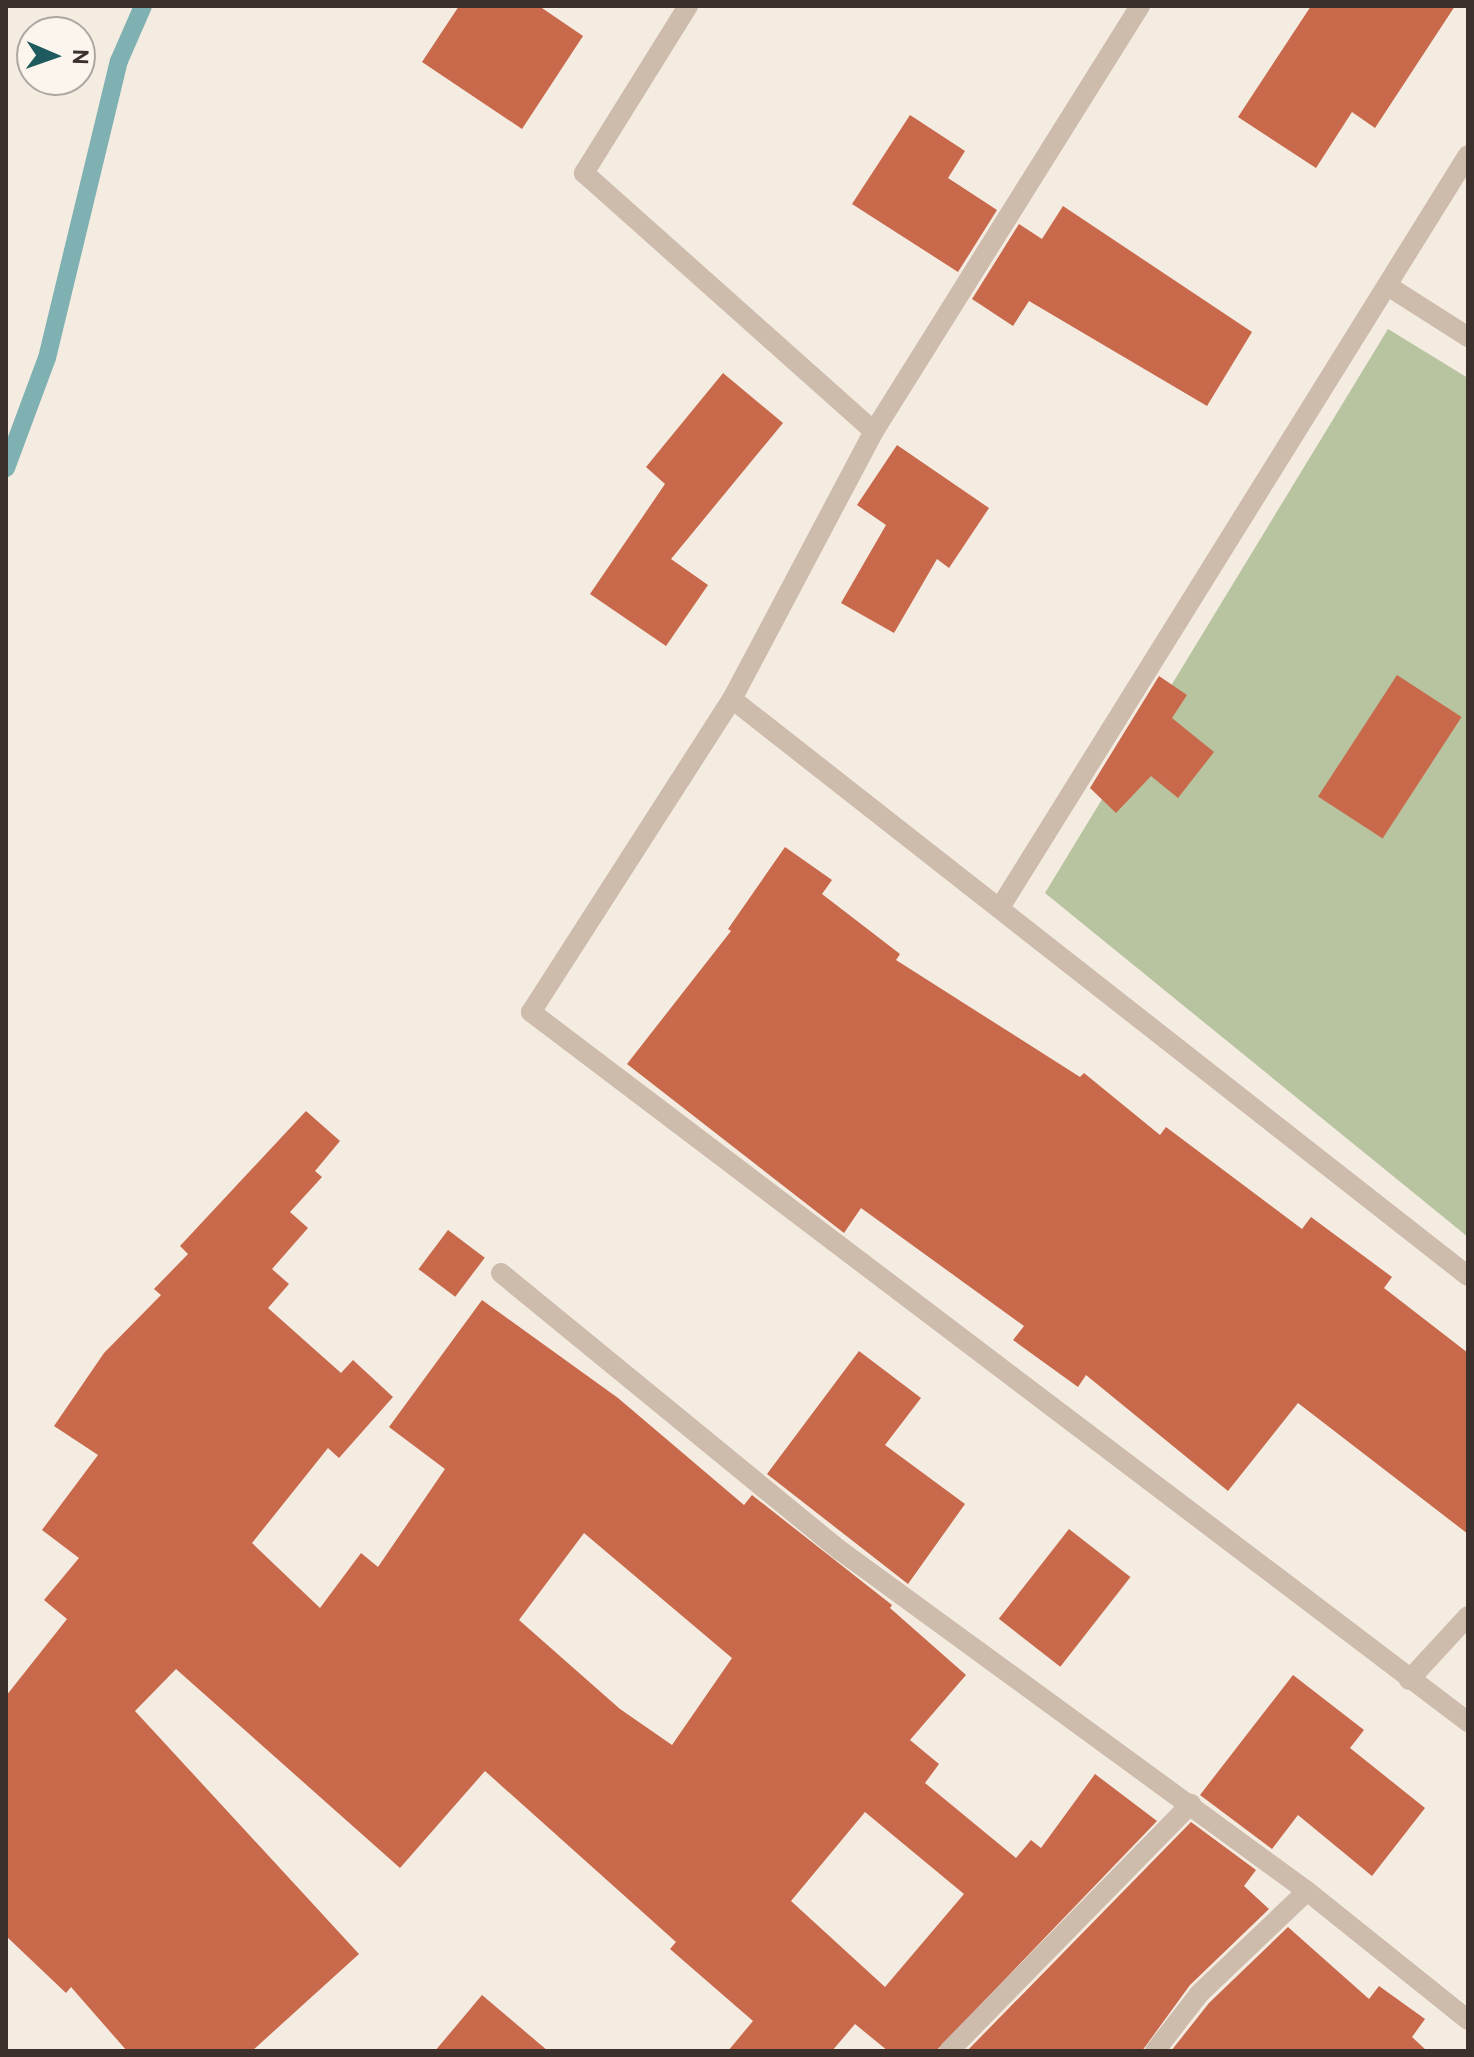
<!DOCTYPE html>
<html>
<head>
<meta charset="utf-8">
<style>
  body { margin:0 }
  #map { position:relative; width:1474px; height:2057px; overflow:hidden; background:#f4ebe1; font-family:Overpass,sans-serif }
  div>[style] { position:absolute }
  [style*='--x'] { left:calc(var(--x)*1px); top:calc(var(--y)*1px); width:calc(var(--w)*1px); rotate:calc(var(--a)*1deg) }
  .green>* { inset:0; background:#b8c4a0 }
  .stream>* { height:18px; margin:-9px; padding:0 9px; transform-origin:9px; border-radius:9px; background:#7fb0b2 }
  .building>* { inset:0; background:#c8694b; transform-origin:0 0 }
  .street>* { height:20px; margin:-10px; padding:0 10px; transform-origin:10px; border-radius:10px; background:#cdbbac }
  span { translate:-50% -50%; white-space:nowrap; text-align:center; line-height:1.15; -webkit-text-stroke:6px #fbf5ee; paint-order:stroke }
  .frame { position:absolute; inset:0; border:8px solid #3b302b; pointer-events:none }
  .north { position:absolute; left:16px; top:16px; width:80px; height:80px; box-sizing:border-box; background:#fbf5ee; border:2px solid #aea6a0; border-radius:50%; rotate:92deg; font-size:22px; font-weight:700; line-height:32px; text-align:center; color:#3b302b }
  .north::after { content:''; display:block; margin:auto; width:28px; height:36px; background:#1f5a5e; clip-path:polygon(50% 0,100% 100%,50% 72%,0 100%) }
</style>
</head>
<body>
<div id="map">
  <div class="green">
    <i style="clip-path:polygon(1388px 329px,1468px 378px,1468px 1237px,1045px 893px)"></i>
  </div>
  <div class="stream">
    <i style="--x:6;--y:468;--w:117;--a:-69.6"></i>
    <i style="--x:47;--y:358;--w:306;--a:-76.4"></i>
    <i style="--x:119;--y:61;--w:60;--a:-66.4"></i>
  </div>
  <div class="building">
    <i style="clip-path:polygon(459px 6px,539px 6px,583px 36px,522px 129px,422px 62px)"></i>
    <i style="clip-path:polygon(1311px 6px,1455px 6px,1375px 128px,1352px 112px,1316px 168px,1238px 117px)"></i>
    <i style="clip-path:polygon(910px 115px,965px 151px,948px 178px,997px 210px,958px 272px,852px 204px)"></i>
    <i style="clip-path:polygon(1063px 206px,1252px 332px,1207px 406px,1029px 301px,1013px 326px,972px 299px,1019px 224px,1042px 239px)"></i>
    <i style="clip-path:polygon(723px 373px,783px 423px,671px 559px,708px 585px,666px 646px,590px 594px,665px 484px,646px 467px)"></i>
    <i style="clip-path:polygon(897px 445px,989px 508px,949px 568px,937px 559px,894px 633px,841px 603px,886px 525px,857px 505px)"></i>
    <i style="left:1397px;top:675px;width:77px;height:145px;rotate:33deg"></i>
    <i style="clip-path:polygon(1159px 676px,1187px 695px,1172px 718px,1214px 752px,1178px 798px,1151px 776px,1116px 813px,1090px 788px)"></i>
    <i style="clip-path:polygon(785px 847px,832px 880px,822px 894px,900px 954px,896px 960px,1080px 1077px,1084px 1073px,1160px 1135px,1166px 1127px,1302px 1229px,1311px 1217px,1392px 1277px,1384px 1288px,1468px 1353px,1468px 1534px,1298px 1403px,1228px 1491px,1086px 1375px,1078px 1387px,1013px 1340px,1024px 1326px,861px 1208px,844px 1233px,627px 1064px,731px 931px,728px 929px)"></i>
    <i style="clip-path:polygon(evenodd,306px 1111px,340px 1141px,315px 1171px,322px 1177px,290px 1212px,308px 1228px,272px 1269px,289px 1284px,268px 1308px,341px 1373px,353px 1360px,393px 1397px,339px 1458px,328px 1448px,252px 1543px,320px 1608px,361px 1553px,378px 1567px,445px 1469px,389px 1427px,482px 1300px,618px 1398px,744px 1505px,752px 1495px,892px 1605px,890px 1608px,966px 1675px,910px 1740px,939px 1764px,925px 1783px,1016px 1858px,1031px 1840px,1041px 1848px,1095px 1774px,1157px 1821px,936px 2051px,888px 2051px,855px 2024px,832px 2051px,728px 2051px,753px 2021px,670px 1949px,676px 1942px,485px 1771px,400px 1868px,176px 1669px,135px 1711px,359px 1954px,252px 2051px,127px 2051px,71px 1987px,66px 1993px,6px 1936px,6px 1696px,67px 1619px,44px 1600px,79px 1558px,42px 1530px,98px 1455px,54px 1426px,104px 1353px,161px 1295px,154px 1289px,188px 1254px,180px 1246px,306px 1111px,584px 1533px,732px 1658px,672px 1745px,620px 1709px,519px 1620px,584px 1533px,306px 1111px,865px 1812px,964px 1894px,885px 1987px,791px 1901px,865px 1812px)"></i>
    <i style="left:448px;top:1230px;width:46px;height:49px;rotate:37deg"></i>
    <i style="clip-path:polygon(859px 1351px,921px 1398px,885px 1445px,965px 1504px,908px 1584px,767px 1474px)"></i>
    <i style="left:1069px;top:1529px;width:78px;height:114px;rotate:38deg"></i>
    <i style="clip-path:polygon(1293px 1675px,1364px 1730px,1350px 1748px,1425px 1808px,1372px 1876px,1298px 1815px,1272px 1849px,1200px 1795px)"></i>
    <i style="clip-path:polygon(1191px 1822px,1256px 1870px,1244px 1886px,1269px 1909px,1190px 1985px,1142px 2051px,967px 2051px)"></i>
    <i style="clip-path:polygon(1288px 1927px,1369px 1999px,1379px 1986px,1425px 2019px,1412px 2037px,1427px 2051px,1171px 2051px,1209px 2003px)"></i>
    <i style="clip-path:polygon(482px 1995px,548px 2051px,435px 2051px)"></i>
  </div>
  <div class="street">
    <i style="--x:688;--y:6;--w:197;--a:121.9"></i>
    <i style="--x:584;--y:173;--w:388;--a:41.7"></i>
    <i style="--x:1140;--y:6;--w:501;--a:122.04"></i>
    <i style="--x:874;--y:431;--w:303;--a:117.9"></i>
    <i style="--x:732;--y:699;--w:372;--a:122.7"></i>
    <i style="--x:531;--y:1012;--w:1176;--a:37.15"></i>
    <i style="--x:1388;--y:286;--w:95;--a:32.5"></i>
    <i style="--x:732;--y:699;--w:935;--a:38.1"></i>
    <i style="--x:1001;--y:906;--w:884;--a:-58.13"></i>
    <i style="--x:501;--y:1273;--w:439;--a:39.3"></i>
    <i style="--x:841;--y:1551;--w:577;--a:36.12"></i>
    <i style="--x:1307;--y:1891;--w:206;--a:38.7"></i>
    <i style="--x:1409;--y:1680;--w:87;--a:-47.3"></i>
    <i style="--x:949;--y:2051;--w:346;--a:-45.6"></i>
    <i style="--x:1155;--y:2051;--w:72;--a:-52.3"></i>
    <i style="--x:1199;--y:1994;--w:149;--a:-43.6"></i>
  </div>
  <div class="frame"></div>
  <div class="north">N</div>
</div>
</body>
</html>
